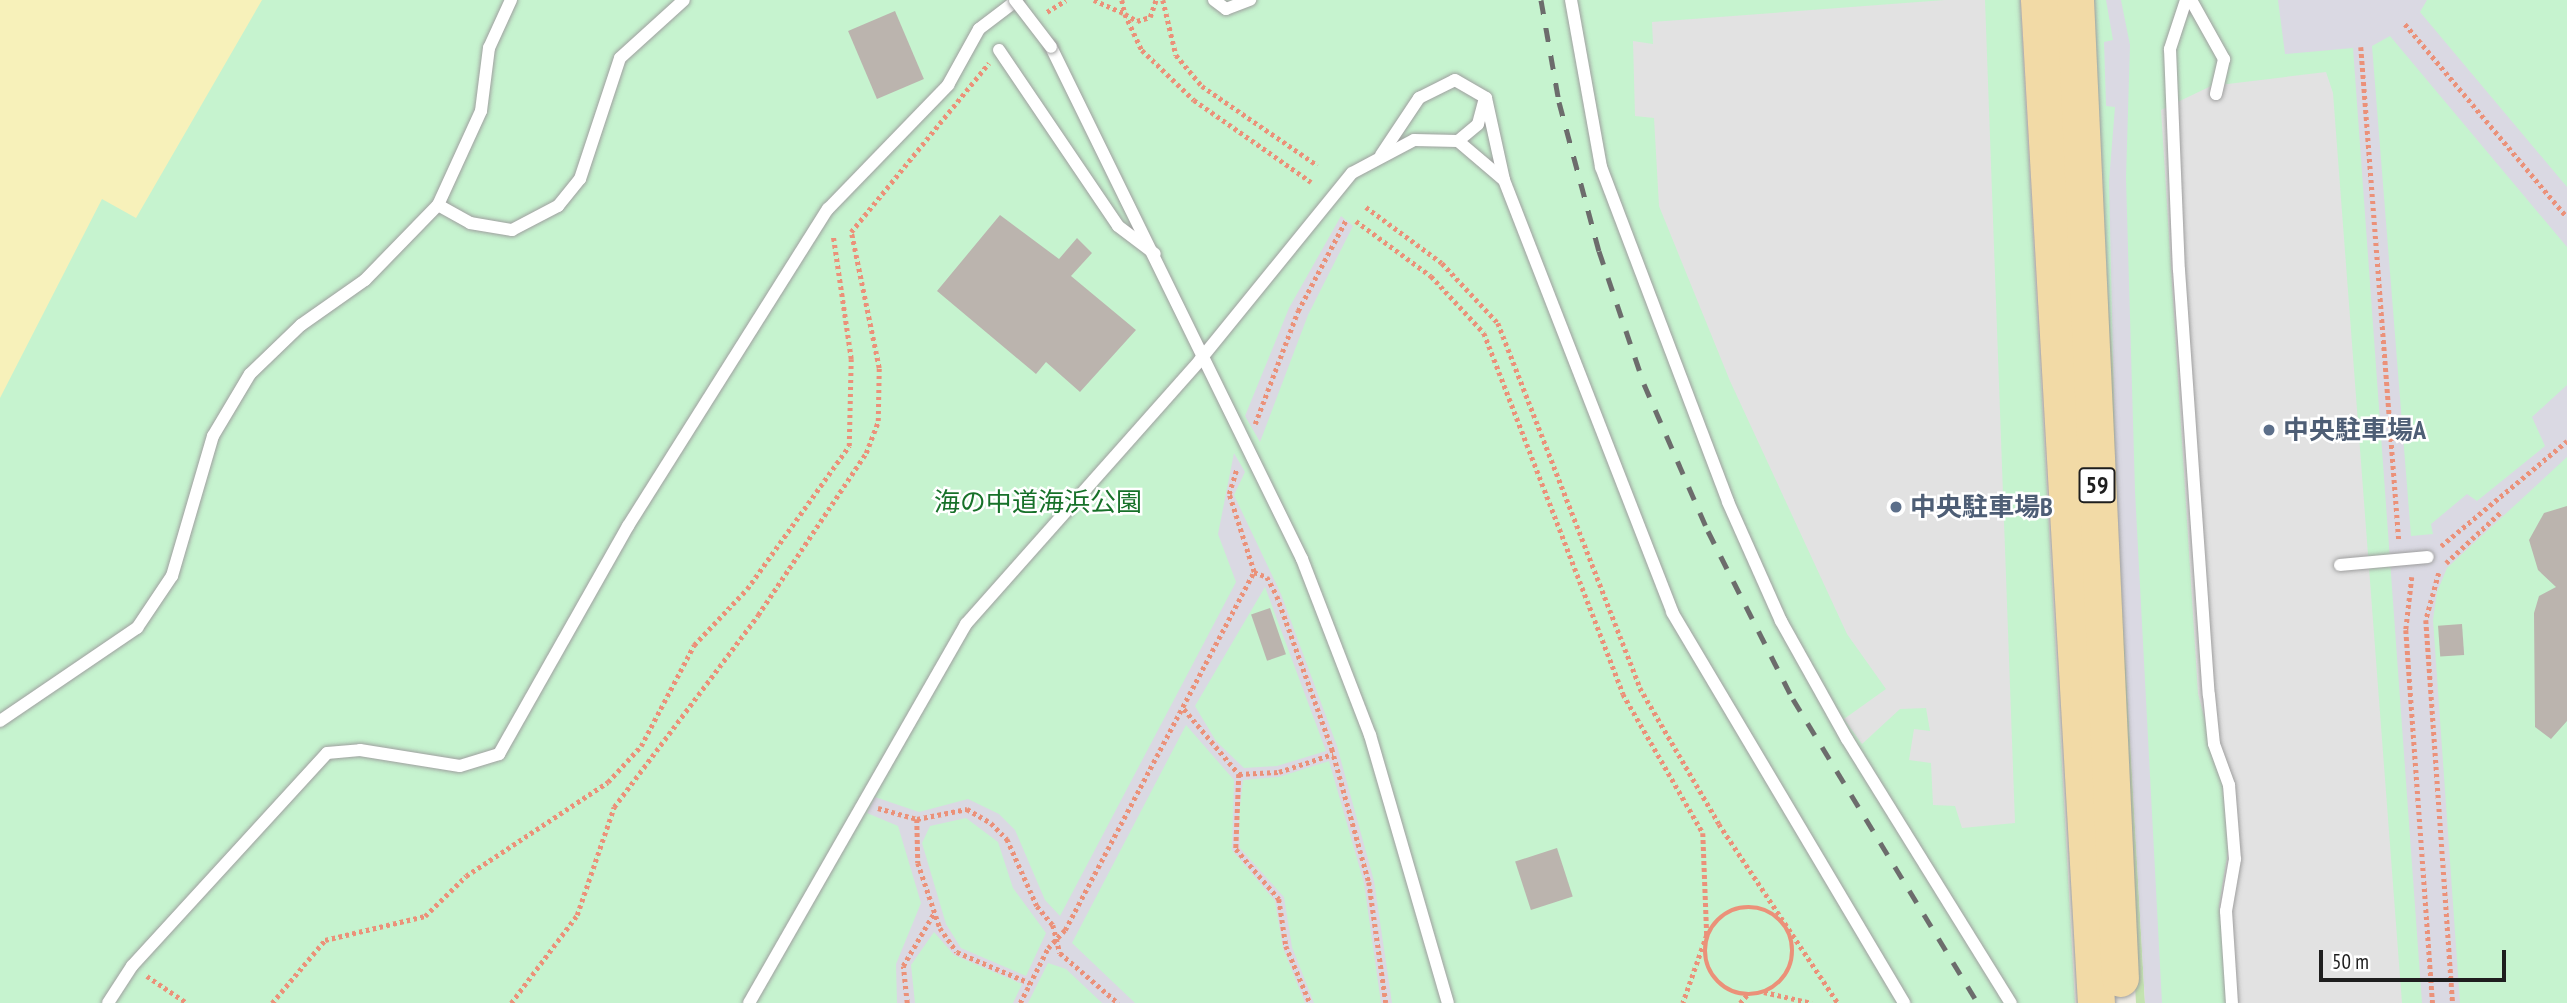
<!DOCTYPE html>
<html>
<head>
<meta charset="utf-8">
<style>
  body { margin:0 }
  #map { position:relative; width:2567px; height:1003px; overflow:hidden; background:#eeece5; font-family:"PT Sans Narrow","Noto Sans JP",sans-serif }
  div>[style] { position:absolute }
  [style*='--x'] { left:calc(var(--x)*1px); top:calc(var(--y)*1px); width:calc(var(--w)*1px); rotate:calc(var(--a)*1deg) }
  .grass>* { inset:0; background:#c3e3b0 }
  .sand>* { inset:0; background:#f7f1ba }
  .park>* { inset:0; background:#c6f3cf }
  .parking>* { inset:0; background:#e2e2e2 }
  .plaza>* { inset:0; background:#dad9e3 }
  .building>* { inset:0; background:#bbb4ae; transform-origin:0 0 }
  .path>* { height:4.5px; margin-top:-2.25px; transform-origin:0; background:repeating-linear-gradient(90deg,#eb9179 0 3.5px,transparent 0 7px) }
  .path>.ring { margin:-2.25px; padding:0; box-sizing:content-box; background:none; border:4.5px solid #eb9179; border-radius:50% }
  .roads { filter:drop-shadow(0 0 2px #9f9f9f) drop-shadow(0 0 2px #9f9f9f) }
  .service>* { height:12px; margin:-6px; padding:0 6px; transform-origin:6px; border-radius:6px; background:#fff }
  .primary>* { height:37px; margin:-18.5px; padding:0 18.5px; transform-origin:18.5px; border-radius:18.5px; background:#f2daa6 }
  .rail>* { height:5px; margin-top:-2.5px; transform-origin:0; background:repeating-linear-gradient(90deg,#6c6c6c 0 14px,transparent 0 28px) }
  .bridges { filter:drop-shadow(0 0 2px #9f9f9f) drop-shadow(0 0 2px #9f9f9f) }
  .service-bridge>* { height:12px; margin:-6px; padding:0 6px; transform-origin:6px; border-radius:6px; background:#fff }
  .dots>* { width:19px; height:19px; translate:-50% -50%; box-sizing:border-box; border:4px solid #fff; border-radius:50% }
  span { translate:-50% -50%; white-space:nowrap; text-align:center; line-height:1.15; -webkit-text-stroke:5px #fff; paint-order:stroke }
  .shield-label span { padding:2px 5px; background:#fff; border:2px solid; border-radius:5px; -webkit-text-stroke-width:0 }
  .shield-label { font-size:24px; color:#1e1e1e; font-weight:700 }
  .service-label { font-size:26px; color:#4e5e75; font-weight:700 }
  .left { translate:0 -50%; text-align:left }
  .park-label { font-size:26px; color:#177129 }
  .scale { position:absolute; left:2319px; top:950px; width:187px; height:32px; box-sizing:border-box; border:4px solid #1e1e1e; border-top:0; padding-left:9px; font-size:21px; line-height:24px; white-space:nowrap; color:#1e1e1e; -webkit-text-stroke:5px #fff; paint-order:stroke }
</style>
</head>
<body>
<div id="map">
  <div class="grass">
    <i style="clip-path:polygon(2115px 107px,2116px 494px,2145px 1003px,2136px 1003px,2107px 494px,2100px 181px)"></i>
  </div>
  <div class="sand">
    <i style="clip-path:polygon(0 0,268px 0,141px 235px,0 409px)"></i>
  </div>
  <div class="park">
    <i style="clip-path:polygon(262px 0,2020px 0,2075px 1003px,0 1003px,0 398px,102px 199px,136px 218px)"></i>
    <i style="clip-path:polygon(2086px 0,2567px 0,2567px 1003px,2160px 1003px)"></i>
  </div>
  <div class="parking">
    <i style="clip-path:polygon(1945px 0,1985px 0,2015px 823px,1962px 828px,1955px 806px,1933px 805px,1931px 763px,1909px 760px,1914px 729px,1930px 731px,1926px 708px,1900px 709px,1862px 744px,1844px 719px,1886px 689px,1847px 634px,1730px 381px,1659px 206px,1654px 118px,1635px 116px,1633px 41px,1653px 44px,1652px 22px)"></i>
    <i style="clip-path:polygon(2326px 72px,2333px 93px,2402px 1003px,2229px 1003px,2219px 906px,2228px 851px,2223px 787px,2198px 694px,2161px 110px,2211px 86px)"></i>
  </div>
  <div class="plaza">
    <i style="clip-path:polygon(2106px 0,2121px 0,2130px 45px,2126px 178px,2135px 491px,2162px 1003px,2145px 1003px,2116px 494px,2109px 181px,2115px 107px,2106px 106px,2104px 42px,2113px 40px)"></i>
    <i style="clip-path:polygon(2278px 0,2427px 0,2420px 12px,2567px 187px,2567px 247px,2390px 36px,2372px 46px,2411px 536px,2433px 534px,2431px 524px,2467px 494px,2477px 501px,2545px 446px,2532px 417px,2567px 385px,2567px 457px,2447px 568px,2437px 592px,2433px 620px,2460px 1003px,2422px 1003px,2353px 48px,2285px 54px)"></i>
    <i style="clip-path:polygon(1341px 216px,1353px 226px,1308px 315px,1260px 442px,1245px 416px,1289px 308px)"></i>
    <i style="clip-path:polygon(evenodd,1234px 453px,1245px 472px,1234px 495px,1281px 594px,1337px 746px,1374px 881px,1392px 1003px,1381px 1003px,1364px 883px,1329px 761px,1279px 777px,1243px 780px,1239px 814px,1240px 848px,1284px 897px,1292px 947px,1314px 1003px,1305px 1003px,1283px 948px,1275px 901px,1232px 850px,1234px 780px,1186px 725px,1072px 943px,1135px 1003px,1102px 1003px,1066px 969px,1048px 963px,1028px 1003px,1013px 1003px,1022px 984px,954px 955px,934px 932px,911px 965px,915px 1003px,897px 1003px,896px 964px,921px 903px,898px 826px,867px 813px,875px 797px,919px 812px,968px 799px,999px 814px,1015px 830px,1045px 900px,1060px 916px,1236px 582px,1218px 534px,1234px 453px,1265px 587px,1326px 751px,1277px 766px,1244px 768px,1216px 741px,1195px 706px,1265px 587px,1234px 453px,966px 818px,998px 842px,1013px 888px,1046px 933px,1026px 976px,961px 948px,946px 924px,922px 843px,930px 826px,966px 818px)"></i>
  </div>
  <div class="building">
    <i style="left:895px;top:11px;width:74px;height:51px;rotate:67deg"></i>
    <i style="clip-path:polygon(1000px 215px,1059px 259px,1077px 238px,1092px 253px,1071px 276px,1136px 330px,1080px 392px,1046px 362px,1036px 374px,937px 291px)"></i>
    <i style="clip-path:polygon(2567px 506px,2567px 721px,2551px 739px,2535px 727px,2534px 613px,2539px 596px,2556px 587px,2538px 570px,2529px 540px,2544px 513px)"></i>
    <i style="left:1270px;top:608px;width:49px;height:20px;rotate:71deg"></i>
    <i style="left:2462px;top:624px;width:31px;height:24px;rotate:86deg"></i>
    <i style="left:1557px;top:848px;width:51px;height:44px;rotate:72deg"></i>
  </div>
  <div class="path">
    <i style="--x:1094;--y:0;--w:34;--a:24"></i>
    <i style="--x:1125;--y:14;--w:40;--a:65"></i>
    <i style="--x:1142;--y:50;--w:72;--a:43.9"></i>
    <i style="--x:1194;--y:100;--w:143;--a:35"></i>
    <i style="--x:1122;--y:0;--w:14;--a:78"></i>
    <i style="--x:1125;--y:14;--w:14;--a:30"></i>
    <i style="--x:1137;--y:21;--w:14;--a:-17"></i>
    <i style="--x:1150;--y:17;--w:18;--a:-71"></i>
    <i style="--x:1163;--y:0;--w:57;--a:76.7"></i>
    <i style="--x:1176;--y:55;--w:40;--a:50"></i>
    <i style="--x:1202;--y:86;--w:140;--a:34.5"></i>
    <i style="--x:1047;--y:12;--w:22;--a:-32"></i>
    <i style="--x:2405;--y:24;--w:252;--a:50"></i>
    <i style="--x:2361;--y:47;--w:496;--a:85.6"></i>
    <i style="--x:1366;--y:207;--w:94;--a:36.4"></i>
    <i style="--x:1442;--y:263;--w:82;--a:47"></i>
    <i style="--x:1498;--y:323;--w:392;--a:68.7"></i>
    <i style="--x:1640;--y:688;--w:157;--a:59.8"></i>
    <i style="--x:1719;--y:824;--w:215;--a:56.4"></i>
    <i style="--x:1356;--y:221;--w:93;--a:36.3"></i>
    <i style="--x:1431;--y:276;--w:78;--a:47.1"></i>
    <i style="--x:1484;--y:333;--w:387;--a:68.9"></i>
    <i style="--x:1623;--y:694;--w:160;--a:60.1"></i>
    <i style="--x:1703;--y:833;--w:102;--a:87.8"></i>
    <i style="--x:1707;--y:935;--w:72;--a:109.4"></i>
    <i style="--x:1255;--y:424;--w:121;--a:-69.2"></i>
    <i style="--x:1298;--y:311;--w:103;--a:-62.2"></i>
    <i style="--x:2441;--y:546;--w:164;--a:-39.8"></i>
    <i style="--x:2446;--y:563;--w:76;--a:-42.9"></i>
    <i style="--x:1254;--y:572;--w:14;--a:21"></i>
    <i style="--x:1267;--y:577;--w:21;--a:62"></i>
    <i style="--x:1277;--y:596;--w:163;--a:70.2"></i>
    <i style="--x:1332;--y:749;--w:138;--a:74.5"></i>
    <i style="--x:1369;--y:882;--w:122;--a:82"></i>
    <i style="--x:2439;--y:573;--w:49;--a:105.5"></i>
    <i style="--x:2426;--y:620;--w:384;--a:86"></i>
    <i style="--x:2412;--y:577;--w:53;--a:96.5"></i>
    <i style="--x:2406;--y:630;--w:374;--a:85.9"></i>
    <i style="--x:1184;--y:709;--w:85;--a:49.8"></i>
    <i style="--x:1239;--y:774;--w:40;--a:-2.9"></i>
    <i style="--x:1279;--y:772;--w:57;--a:-18.4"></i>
    <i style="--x:1239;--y:774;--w:75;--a:92.3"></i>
    <i style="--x:1236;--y:849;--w:66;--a:49.3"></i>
    <i style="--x:1279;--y:899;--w:48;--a:81.5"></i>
    <i style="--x:1286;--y:946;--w:62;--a:67.2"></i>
    <i style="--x:878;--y:808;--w:41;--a:15.8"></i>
    <i style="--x:917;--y:819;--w:51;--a:-11.3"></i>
    <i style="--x:967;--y:809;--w:28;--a:30"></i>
    <i style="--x:991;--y:823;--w:23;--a:45"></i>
    <i style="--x:1007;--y:839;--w:73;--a:65.9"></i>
    <i style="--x:1037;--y:906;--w:25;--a:50"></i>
    <i style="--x:1053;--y:925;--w:29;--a:76"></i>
    <i style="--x:1060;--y:953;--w:77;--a:40.8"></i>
    <i style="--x:917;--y:819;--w:44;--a:88.7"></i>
    <i style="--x:918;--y:863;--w:69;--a:71.3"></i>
    <i style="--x:940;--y:928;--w:29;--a:55"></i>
    <i style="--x:957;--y:952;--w:79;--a:23"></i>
    <i class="ring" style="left:1705px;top:907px;width:83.5px;height:83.5px"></i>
    <i style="--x:147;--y:976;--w:48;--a:34"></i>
    <i style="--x:1764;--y:992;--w:49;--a:12.9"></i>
    <i style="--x:272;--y:1003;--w:82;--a:-49.9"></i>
    <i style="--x:325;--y:940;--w:103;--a:-13.5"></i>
    <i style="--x:425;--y:916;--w:57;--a:-44.3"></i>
    <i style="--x:466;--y:876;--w:170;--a:-33.5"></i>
    <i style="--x:608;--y:782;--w:49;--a:-47.5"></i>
    <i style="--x:641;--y:746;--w:114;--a:-62.3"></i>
    <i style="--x:694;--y:645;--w:77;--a:-46.6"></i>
    <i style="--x:747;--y:589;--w:176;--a:-54.5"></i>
    <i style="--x:849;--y:446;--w:87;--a:-88.7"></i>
    <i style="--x:851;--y:359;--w:124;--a:-98.3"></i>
    <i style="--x:511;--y:1003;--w:110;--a:-53.1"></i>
    <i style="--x:577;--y:915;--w:114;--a:-71.1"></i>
    <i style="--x:614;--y:807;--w:240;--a:-53.1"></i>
    <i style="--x:758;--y:615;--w:195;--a:-56.3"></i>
    <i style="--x:866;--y:453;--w:34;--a:-69"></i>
    <i style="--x:878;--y:421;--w:53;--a:-88.9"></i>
    <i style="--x:879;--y:368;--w:139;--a:-101.6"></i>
    <i style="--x:851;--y:232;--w:218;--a:-50.8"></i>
    <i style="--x:907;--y:1003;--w:37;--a:-96"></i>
    <i style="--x:903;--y:966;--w:61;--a:-59.7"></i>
    <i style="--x:1020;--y:1003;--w:62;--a:-63"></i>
    <i style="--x:1048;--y:948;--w:25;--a:-47"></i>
    <i style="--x:1065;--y:930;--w:405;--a:-62.2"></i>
    <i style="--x:1254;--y:572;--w:82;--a:-107.8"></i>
    <i style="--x:1229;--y:494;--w:27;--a:-73"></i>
    <i style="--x:1740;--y:1003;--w:11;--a:-49"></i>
  </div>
  <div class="roads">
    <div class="service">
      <i style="--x:1214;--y:0;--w:15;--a:37"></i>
      <i style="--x:1226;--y:9;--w:26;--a:-21"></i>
      <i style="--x:1571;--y:0;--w:170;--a:79.8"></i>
      <i style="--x:1601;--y:167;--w:358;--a:69.2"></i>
      <i style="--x:1728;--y:502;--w:130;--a:66"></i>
      <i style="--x:1781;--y:621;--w:135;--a:60.8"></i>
      <i style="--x:1847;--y:739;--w:311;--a:58.2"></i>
      <i style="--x:2186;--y:0;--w:52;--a:108.1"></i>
      <i style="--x:2170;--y:49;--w:221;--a:87.7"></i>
      <i style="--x:2179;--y:270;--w:426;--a:86"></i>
      <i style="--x:2209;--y:695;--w:49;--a:84.2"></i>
      <i style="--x:2214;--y:744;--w:44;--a:69.9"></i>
      <i style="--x:2229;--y:785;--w:74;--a:85.4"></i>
      <i style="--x:2235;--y:859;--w:53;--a:99.8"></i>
      <i style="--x:2226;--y:911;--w:92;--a:86.3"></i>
      <i style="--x:2191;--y:0;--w:68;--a:60.8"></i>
      <i style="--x:2224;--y:59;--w:36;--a:103"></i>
      <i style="--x:1051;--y:47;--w:570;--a:63.88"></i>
      <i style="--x:1302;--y:559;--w:189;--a:68.9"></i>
      <i style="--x:1370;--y:735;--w:279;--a:73.8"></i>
      <i style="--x:999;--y:50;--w:212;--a:55.9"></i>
      <i style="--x:1118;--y:226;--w:46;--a:37.1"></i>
      <i style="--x:1458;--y:141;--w:26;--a:-40"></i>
      <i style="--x:1478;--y:124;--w:27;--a:-75"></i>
      <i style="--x:1381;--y:155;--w:69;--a:-56.3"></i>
      <i style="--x:1419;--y:98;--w:40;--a:-26.6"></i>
      <i style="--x:1455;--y:80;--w:36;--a:30"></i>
      <i style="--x:1486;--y:98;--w:84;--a:77.6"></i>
      <i style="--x:1504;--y:180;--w:464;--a:68.7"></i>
      <i style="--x:1672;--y:612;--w:455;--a:59.3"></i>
      <i style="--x:438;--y:205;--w:37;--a:29"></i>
      <i style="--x:470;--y:223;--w:43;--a:9.5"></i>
      <i style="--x:512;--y:230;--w:52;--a:-27.6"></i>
      <i style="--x:558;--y:206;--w:35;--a:-51"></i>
      <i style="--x:580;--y:179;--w:127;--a:-71.7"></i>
      <i style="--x:620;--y:58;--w:86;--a:-42.2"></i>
      <i style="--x:2340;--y:565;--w:88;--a:-5.2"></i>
      <i style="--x:0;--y:721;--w:166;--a:-34.2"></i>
      <i style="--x:137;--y:628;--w:63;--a:-56.1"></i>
      <i style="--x:172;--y:576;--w:146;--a:-73.7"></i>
      <i style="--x:213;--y:436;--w:72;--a:-59.2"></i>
      <i style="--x:250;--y:374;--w:71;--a:-43.9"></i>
      <i style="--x:301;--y:325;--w:78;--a:-35.1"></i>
      <i style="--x:365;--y:280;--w:105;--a:-45.8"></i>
      <i style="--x:438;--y:205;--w:103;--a:-65.4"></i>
      <i style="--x:481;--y:111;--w:64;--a:-82.8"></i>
      <i style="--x:489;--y:48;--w:53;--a:-65.4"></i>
      <i style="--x:108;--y:1003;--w:44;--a:-57"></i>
      <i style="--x:132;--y:966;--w:289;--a:-47.5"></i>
      <i style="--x:327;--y:753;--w:33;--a:-5"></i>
      <i style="--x:360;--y:750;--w:101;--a:9.1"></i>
      <i style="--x:460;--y:766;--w:41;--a:-17.1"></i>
      <i style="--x:499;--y:754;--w:262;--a:-60.5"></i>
      <i style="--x:628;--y:526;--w:375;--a:-57.8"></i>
      <i style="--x:828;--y:209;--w:173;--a:-45.9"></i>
      <i style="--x:948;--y:85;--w:64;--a:-61"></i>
      <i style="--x:979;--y:29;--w:48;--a:-37.3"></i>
      <i style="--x:749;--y:1003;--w:437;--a:-60.2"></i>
      <i style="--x:966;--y:624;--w:353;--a:-48.4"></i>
      <i style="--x:1200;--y:360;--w:241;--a:-50.9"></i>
      <i style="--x:1352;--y:173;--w:70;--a:-28"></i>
      <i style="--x:1414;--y:140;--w:44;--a:1.3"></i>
      <i style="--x:1458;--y:141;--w:60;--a:40.3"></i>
    </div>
    <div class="primary">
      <i style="--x:2039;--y:0;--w:1005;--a:86.75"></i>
      <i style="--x:2075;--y:0;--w:979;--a:87.37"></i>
    </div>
  </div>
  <div class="rail">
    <i style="--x:1541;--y:0;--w:104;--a:80"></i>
    <i style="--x:1559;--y:102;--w:154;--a:75"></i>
    <i style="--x:1599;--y:251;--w:140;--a:71.3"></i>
    <i style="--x:1644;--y:384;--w:160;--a:66.5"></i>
    <i style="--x:1708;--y:531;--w:188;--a:63.2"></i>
    <i style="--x:1793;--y:699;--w:356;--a:58.7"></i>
  </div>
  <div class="bridges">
    <div class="service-bridge">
      <i style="--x:1015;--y:0;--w:59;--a:52.5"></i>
    </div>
  </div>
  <div class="dots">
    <i style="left:2269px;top:430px;background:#5c6f8a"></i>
    <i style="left:1896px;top:507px;background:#5c6f8a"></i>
  </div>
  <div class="shield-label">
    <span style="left:2097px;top:485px">59</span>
  </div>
  <div class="service-label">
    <span class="left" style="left:2283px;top:430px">中央駐車場A</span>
    <span class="left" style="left:1910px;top:507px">中央駐車場B</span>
  </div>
  <div class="park-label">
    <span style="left:1038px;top:502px">海の中道海浜公園</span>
  </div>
  <div class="scale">50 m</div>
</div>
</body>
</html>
